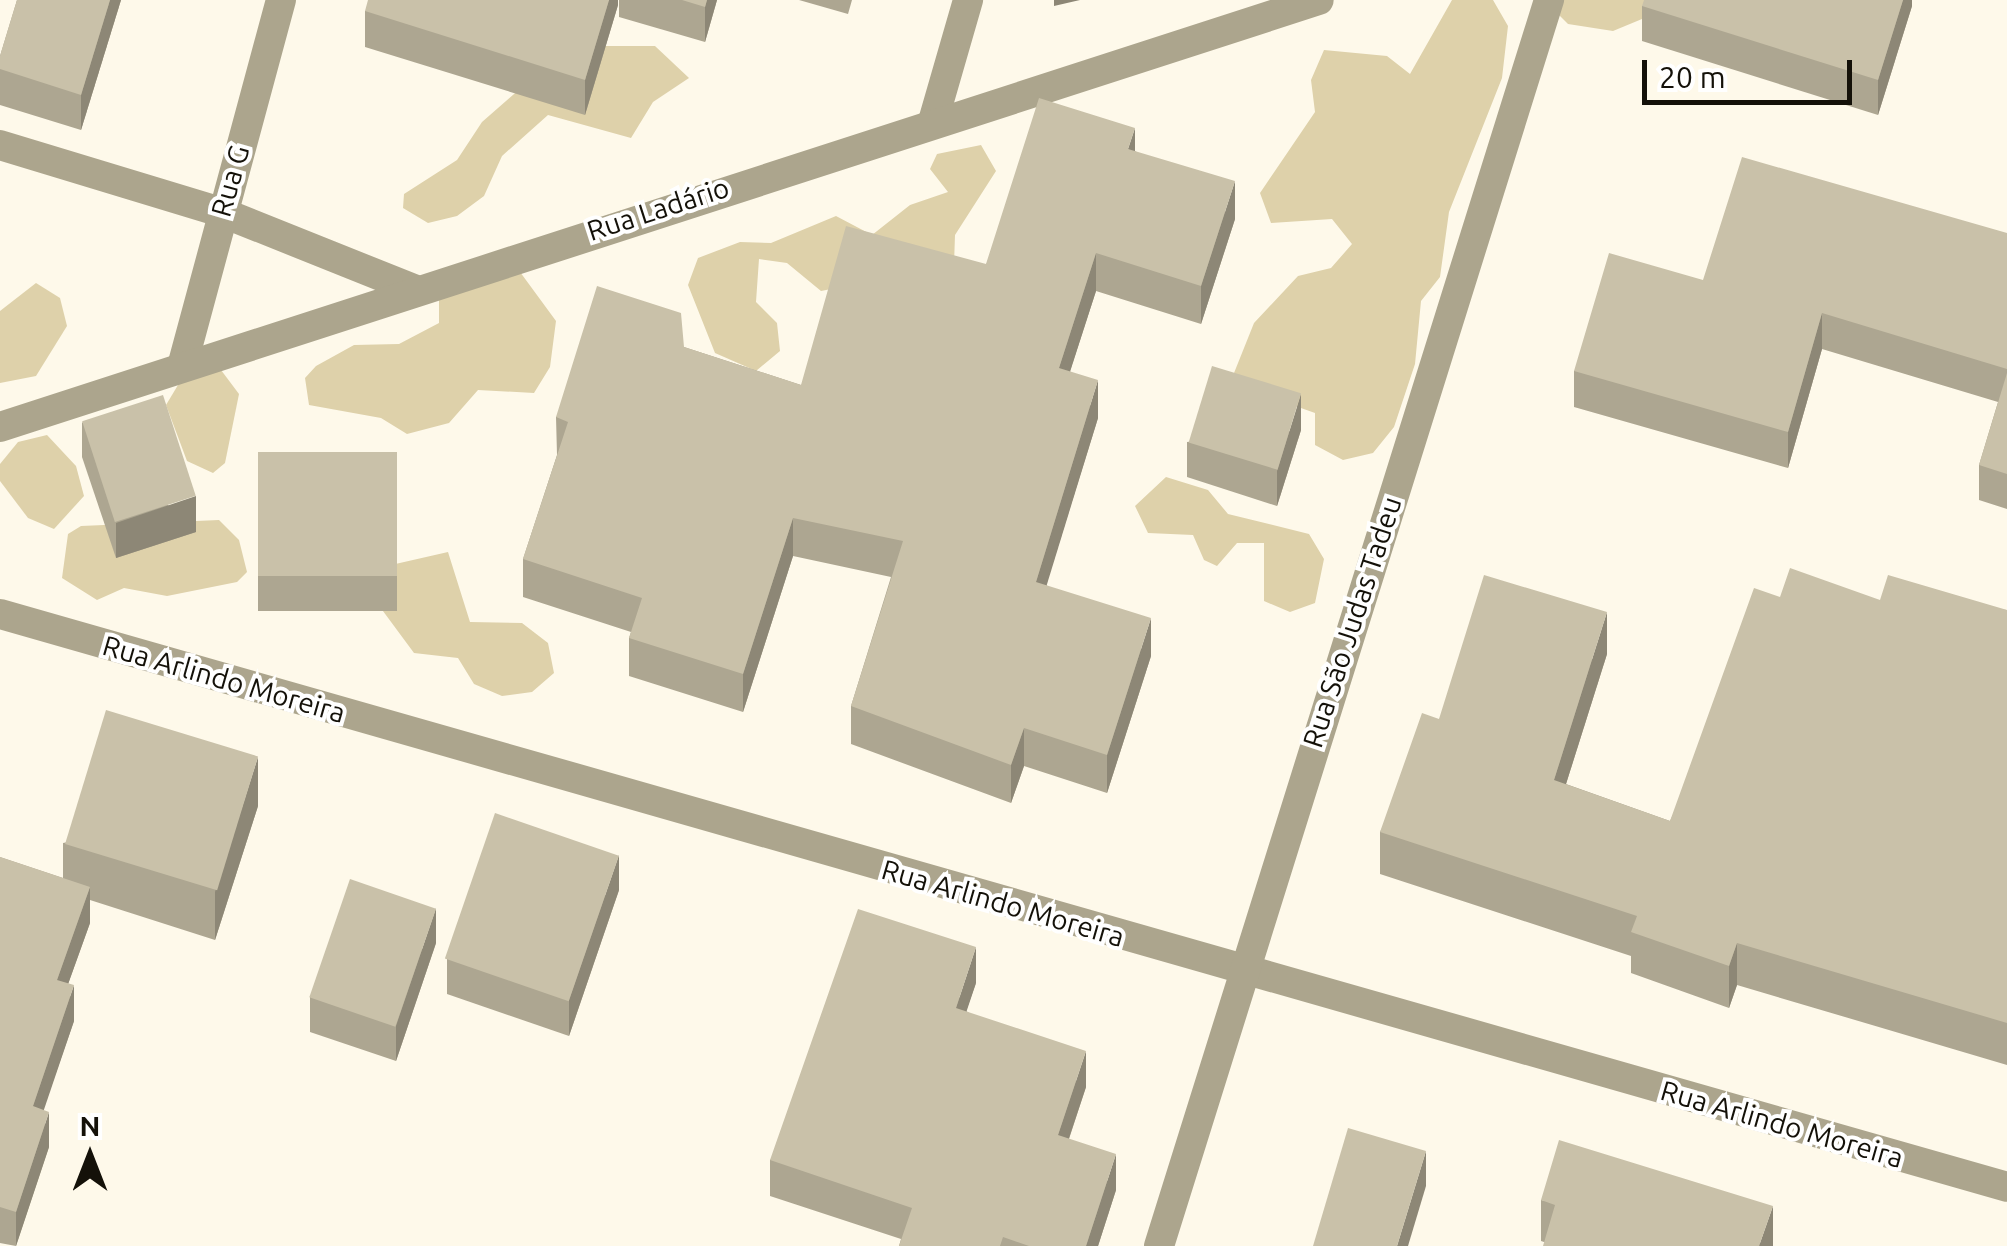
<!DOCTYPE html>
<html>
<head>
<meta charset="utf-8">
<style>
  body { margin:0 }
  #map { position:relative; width:2007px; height:1246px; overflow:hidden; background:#fef9ea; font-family:Ubuntu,sans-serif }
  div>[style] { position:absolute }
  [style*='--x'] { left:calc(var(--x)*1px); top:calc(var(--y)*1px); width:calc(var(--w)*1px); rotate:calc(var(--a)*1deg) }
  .green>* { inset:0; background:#ded1aa }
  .minor>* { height:30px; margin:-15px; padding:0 15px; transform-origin:15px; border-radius:15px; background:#aca58d }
  .tertiary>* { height:30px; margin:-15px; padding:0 15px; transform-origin:15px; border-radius:15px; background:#aca58d }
  .wall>* { inset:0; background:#ada691; transform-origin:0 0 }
  .shaded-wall>* { inset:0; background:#8d8776 }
  .building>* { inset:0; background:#c9c1a9; transform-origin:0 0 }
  span { translate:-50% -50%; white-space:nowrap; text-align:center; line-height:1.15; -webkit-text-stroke:8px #fff; paint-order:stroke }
  .street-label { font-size:28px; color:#141109 }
  .north { position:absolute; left:40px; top:1106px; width:100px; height:100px; -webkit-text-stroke:8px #fff; paint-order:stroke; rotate:0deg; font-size:28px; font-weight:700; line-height:40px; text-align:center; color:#141109 }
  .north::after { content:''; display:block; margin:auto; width:35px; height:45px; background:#141109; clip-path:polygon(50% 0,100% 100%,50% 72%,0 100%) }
  .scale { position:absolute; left:1642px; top:60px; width:210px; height:45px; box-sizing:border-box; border:5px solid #141109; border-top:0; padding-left:12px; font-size:30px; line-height:35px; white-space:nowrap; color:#141109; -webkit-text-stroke:8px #fff; paint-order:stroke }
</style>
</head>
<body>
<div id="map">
  <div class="green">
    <i style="clip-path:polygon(1452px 0,1493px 0,1508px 26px,1502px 78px,1449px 212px,1440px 277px,1421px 301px,1415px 364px,1394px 427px,1373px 453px,1343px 460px,1315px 445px,1315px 413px,1230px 383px,1254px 323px,1298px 276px,1331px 268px,1352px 244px,1332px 219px,1271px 223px,1260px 193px,1315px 112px,1311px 80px,1324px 50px,1387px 56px,1410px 74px)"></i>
    <i style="clip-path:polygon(1544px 0,1655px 0,1642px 19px,1613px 31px,1568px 24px)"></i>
    <i style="clip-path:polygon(597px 46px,655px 46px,689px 78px,653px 102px,631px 138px,548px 115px,502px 156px,484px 196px,457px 216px,428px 223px,403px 208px,404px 194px,457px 160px,482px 122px,552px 61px)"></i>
    <i style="clip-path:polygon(981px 145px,996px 171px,955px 235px,954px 265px,821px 291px,787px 263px,759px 259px,756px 302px,777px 323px,780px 351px,756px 371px,715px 353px,688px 285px,698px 258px,740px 242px,771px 243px,836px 216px,872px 235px,910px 205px,948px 192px,930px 169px,937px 154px)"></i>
    <i style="clip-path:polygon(512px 261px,556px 321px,550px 367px,534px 393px,478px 390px,449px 423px,407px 434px,381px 418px,309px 405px,305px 378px,316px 366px,354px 345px,399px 344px,439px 323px,439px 294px)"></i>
    <i style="clip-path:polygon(36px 283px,60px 298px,67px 326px,36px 376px,0 383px,0 311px)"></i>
    <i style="clip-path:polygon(221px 370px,239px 394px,225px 463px,213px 473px,187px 461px,166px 405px,181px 380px)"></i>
    <i style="clip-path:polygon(47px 435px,76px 466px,84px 496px,54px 529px,28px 518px,0 481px,0 464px,18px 442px)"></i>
    <i style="clip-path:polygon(1166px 477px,1208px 490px,1228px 514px,1309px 534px,1324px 559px,1315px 603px,1290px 612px,1264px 601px,1264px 543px,1237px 543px,1217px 566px,1204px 560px,1193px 535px,1148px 533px,1135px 506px)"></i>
    <i style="clip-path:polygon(219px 520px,239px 540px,247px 572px,237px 582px,167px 596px,124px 588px,97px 600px,62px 578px,68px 534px,81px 526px)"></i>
    <i style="clip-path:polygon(448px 552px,470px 622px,522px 623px,548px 643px,554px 673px,532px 692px,502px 696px,474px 684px,458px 658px,414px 653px,380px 607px,391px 565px)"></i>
  </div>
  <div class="minor">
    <i style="--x:934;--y:118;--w:123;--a:-73.9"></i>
    <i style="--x:0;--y:145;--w:231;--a:16.9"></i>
    <i style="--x:221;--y:212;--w:208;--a:21.8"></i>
    <i style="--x:183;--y:363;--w:376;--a:-74.9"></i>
    <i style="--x:0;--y:427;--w:1386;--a:-17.94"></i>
    <i style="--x:0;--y:614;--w:2087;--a:15.93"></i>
  </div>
  <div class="tertiary">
    <i style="--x:1159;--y:1246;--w:1306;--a:-72.62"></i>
  </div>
  <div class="wall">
    <i style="clip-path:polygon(17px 0,121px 0,81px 130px,0 105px,0 56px)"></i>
    <i style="clip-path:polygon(618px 0,618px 5px,585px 115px,365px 47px,365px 11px)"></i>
    <i style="clip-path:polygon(619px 0,717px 0,705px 42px,619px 17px)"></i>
    <i style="clip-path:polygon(799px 0,852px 0,848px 14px)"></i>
    <i style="clip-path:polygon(1912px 0,1912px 6px,1878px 115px,1642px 41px,1642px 6px)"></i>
    <i style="clip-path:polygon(1135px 151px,1235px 219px,1201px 324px,1096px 291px,1070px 371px,1098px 418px,1046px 585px,1151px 656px,1107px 793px,1024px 766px,1011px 803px,851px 744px,851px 706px,891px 577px,793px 556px,743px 712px,629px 676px,629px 638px,631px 632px,523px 597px,523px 559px,557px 455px,556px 417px,684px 347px,801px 385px,986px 264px)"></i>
    <i style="clip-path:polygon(2007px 233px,2007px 509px,1979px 500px,1979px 465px,1998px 402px,1822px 349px,1788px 468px,1574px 407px,1574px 371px,1703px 280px)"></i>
    <i style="clip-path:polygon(82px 422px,196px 532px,116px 558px,82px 457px)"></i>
    <i style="clip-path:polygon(1301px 430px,1277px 506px,1187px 477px,1187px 442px)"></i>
    <i style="left:397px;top:452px;width:159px;height:139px;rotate:90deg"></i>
    <i style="clip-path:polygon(1780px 597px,1880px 600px,2007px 610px,2007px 1065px,1737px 985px,1729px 1008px,1631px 973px,1631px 956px,1380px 874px,1380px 832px,1439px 719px,1607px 654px,1566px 784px,1670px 821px)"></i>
    <i style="clip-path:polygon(258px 806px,215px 940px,90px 900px,90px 923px,68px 984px,74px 1021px,43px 1110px,49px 1147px,16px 1246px,0 1243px,0 857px,63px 878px,63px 843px)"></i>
    <i style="clip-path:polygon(619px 890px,569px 1036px,447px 994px,447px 959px)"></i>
    <i style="clip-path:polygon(436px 943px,396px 1061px,310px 1032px,310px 997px)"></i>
    <i style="clip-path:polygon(976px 983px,966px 1011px,1086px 1087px,1069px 1139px,1116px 1190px,1098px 1246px,899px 1246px,901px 1239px,770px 1196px,770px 1160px)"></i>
    <i style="clip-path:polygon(1541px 1200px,1773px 1246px,1544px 1242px,1541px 1241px)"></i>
  </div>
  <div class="shaded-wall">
    <i style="clip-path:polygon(110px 0,121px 0,81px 130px,81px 95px)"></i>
    <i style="clip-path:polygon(609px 0,618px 0,618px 5px,585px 115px,585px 80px)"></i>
    <i style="clip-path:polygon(707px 0,717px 0,705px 42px,705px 7px)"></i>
    <i style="clip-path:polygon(1054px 0,1080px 0,1054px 6px)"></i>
    <i style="clip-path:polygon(1903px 0,1912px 0,1912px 6px,1878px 115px,1878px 80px)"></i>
    <i style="clip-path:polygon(1135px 128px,1135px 166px,1128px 149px)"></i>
    <i style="clip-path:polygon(1235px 181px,1235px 219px,1201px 324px,1201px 286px)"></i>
    <i style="clip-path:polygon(1096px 253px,1096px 291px,1059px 406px,1059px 368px)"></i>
    <i style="clip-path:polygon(1822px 313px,1822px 349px,1788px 468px,1788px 432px)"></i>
    <i style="clip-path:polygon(1098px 380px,1098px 418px,1036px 620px,1036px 582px)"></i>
    <i style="clip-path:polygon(1301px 394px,1301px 430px,1277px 506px,1277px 471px)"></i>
    <i style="clip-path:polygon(196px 496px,196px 532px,116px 558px,116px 523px)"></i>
    <i style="clip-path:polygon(793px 518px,793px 556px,743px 712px,743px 674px)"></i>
    <i style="clip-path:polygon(1607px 612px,1607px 654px,1554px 822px,1554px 780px)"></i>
    <i style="clip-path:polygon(1151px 618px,1151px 656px,1107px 793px,1107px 755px)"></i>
    <i style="clip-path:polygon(1024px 728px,1024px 766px,1011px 803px,1011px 765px)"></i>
    <i style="clip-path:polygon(258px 757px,258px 806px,215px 940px,215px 892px)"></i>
    <i style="clip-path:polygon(619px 855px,619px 890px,569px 1036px,569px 1000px)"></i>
    <i style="clip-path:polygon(90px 887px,90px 923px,57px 1015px,57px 980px)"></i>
    <i style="clip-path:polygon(436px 908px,436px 943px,396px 1061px,396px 1026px)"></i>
    <i style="clip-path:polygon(1737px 943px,1737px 985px,1729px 1008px,1729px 966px)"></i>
    <i style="clip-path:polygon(976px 947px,976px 983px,956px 1043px,956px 1008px)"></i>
    <i style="clip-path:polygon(74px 985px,74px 1021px,33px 1142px,33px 1106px)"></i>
    <i style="clip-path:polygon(1086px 1051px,1086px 1087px,1058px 1171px,1058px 1135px)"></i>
    <i style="clip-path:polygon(49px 1112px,49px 1147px,16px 1246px,16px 1212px)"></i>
    <i style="clip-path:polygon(1426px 1151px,1426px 1186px,1408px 1246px,1397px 1246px)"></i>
    <i style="clip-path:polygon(1116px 1154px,1116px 1190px,1098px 1246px,1086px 1246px)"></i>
    <i style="clip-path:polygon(1773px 1206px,1773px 1246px,1759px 1246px)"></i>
  </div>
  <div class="building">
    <i style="clip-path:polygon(17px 0,110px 0,81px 95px,0 69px,0 56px)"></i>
    <i style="clip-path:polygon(368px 0,609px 0,585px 80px,365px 11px)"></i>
    <i style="clip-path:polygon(682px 0,707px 0,705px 7px)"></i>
    <i style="clip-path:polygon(1644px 0,1903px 0,1878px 80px,1642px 6px)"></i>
    <i style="clip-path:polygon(1039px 98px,1135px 128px,1128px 149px,1235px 181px,1201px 286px,1096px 253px,1059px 368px,1098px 380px,1036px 582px,1151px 618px,1107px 755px,1024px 728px,1011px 765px,851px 706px,903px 541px,793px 518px,743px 674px,629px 638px,642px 598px,523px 559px,568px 422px,556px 417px,597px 286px,681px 313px,684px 347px,801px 385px,846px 226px,986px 264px)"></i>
    <i style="clip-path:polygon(1742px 157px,2007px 233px,2007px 369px,1822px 313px,1788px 432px,1574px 371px,1609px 253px,1703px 280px)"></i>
    <i style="left:1212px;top:366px;width:93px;height:80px;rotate:17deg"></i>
    <i style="clip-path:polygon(2007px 373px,2007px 474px,1979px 465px)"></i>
    <i style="left:163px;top:395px;width:106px;height:85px;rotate:72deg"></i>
    <i style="left:397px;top:452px;width:124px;height:139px;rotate:90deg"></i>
    <i style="clip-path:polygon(1790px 568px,1880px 600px,1888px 575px,2007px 610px,2007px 1023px,1737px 943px,1729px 966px,1631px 932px,1637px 916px,1380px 832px,1422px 713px,1439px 719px,1484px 575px,1607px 612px,1554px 780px,1670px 821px,1754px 588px,1780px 597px)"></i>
    <i style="left:106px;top:710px;width:159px;height:140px;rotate:17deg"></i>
    <i style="left:495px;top:813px;width:131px;height:154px;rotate:19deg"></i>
    <i style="clip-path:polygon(0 857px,90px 887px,57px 980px,74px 985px,33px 1106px,49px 1112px,16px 1212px,0 1207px)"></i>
    <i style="left:350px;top:879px;width:91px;height:125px;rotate:19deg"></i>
    <i style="clip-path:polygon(858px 909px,976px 947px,956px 1008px,1086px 1051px,1058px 1135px,1116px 1154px,1086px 1246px,1029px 1246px,1003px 1237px,1000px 1246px,899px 1246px,912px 1208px,770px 1160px)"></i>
    <i style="clip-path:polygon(1348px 1128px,1426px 1151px,1397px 1246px,1313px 1246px)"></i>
    <i style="clip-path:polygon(1559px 1140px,1773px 1206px,1759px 1246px,1543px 1246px,1555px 1205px,1541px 1200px)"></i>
  </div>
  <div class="street-label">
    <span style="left:230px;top:181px;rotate:-74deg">Rua G</span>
    <span style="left:658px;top:209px;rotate:-18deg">Rua Ladário</span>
    <span style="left:1352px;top:622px;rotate:-72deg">Rua São Judas Tadeu</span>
    <span style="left:224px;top:679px;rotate:16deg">Rua Arlindo Moreira</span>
    <span style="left:1003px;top:903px;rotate:16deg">Rua Arlindo Moreira</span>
    <span style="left:1782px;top:1124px;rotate:16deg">Rua Arlindo Moreira</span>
  </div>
  <div class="north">N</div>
  <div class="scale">20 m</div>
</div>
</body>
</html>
